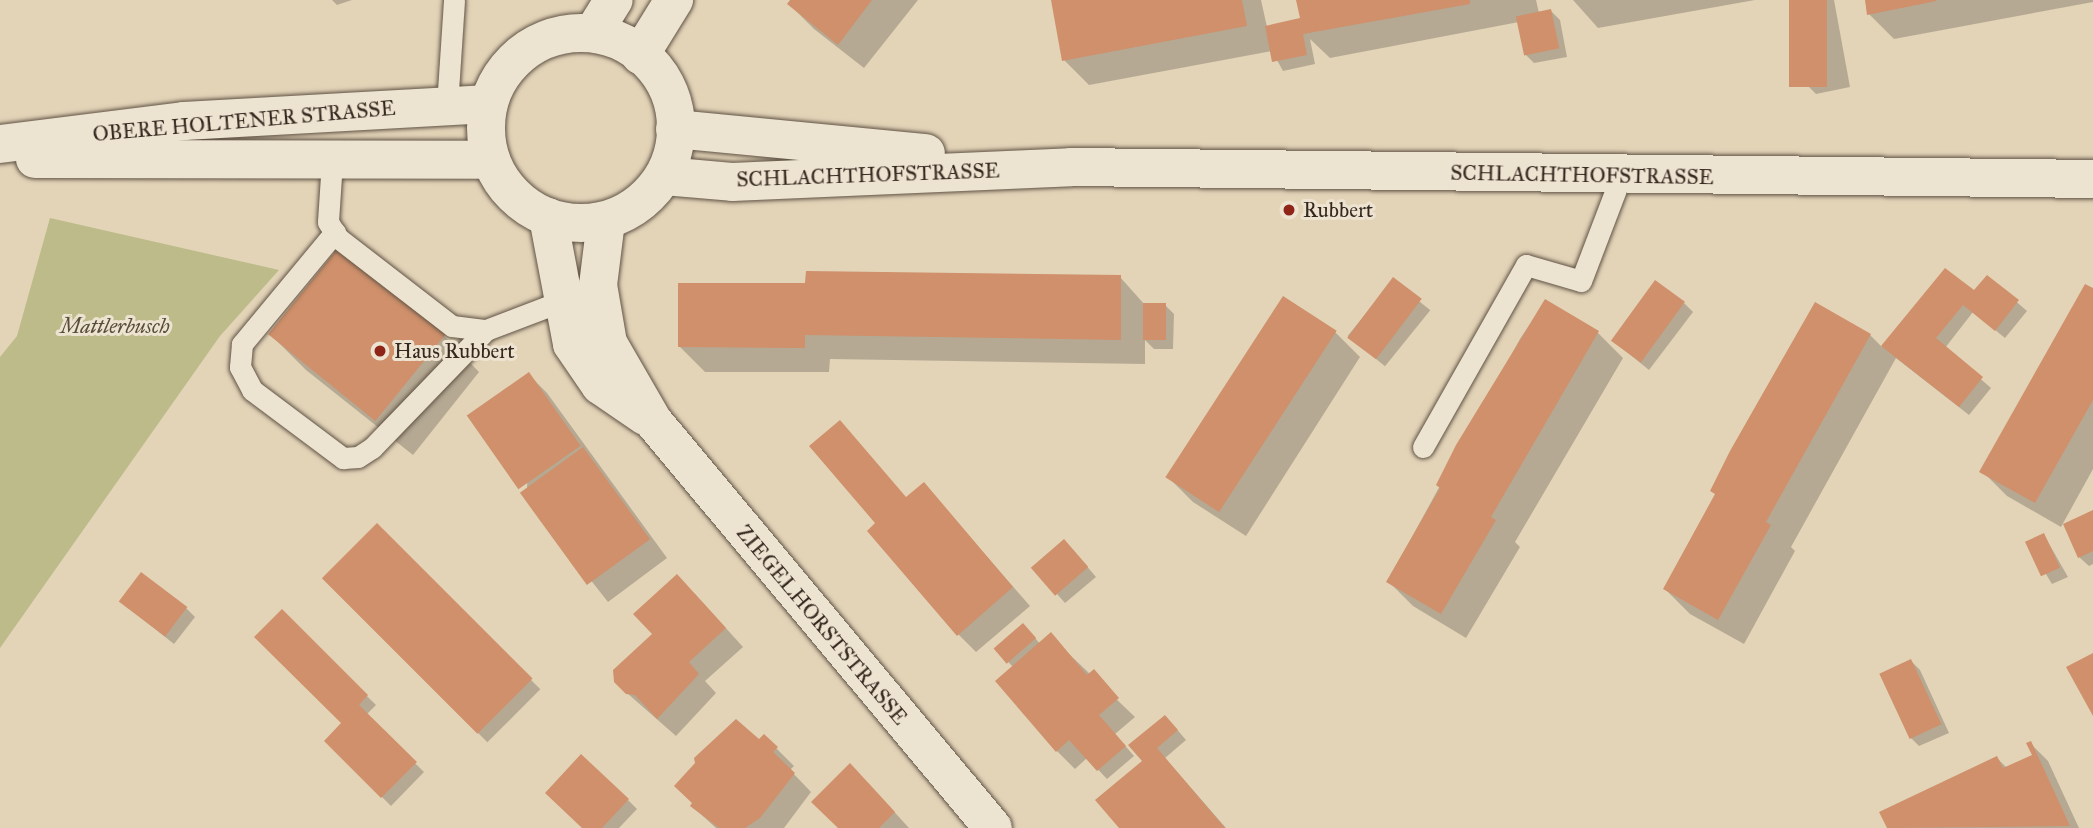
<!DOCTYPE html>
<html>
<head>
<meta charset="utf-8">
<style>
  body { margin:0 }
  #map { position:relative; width:2093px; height:828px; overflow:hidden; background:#e3d4b8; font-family:"IM FELL Great Primer",serif }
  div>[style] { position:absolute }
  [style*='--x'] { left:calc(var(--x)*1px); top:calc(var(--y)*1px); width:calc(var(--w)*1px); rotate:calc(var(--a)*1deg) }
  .green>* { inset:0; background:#bcbb89 }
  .shadow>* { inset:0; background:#0003; transform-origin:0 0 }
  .building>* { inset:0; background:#cf906b; transform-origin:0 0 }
  .roads { filter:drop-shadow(0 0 2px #605345) drop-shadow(0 0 2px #605345) }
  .service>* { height:21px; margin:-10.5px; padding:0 10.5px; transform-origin:10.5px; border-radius:10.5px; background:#ede3d1 }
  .tertiary>* { height:38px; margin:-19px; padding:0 19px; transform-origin:19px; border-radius:19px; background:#ede3d1 }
  .tertiary>.ring { margin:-19px; padding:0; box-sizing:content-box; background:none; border:38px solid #ede3d1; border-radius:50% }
  .dots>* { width:19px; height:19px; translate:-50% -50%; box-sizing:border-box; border:4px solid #ede3d1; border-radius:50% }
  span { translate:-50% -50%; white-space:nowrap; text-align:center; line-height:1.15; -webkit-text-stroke:6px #ede3d1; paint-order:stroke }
  .street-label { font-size:21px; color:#35281f }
  .poi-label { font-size:21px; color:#35281f }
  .left { translate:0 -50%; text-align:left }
  .park-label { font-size:21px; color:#574d3a; font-style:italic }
</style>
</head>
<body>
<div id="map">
  <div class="green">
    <i style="clip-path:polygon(50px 218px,279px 270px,220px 336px,0 648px,0 357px,17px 336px)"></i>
  </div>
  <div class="shadow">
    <i style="clip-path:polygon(332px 0,352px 0,337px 5px)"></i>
    <i style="clip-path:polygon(792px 0,918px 0,864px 68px,814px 29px,789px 4px)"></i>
    <i style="clip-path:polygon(1052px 0,1261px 0,1267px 27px,1303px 24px,1298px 0,1536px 0,1539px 13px,1551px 11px,1560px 20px,1567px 57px,1534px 63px,1525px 54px,1519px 22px,1330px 58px,1310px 39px,1315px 64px,1283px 71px,1272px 51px,1089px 85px,1064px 60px)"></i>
    <i style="clip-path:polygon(1573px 0,1755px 0,1598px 28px)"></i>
    <i style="clip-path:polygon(1791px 0,1834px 0,1850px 87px,1816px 94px,1807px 85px)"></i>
    <i style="clip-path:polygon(1866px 0,2093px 0,2093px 2px,1894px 39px,1869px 14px)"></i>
    <i style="clip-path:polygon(338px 251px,444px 336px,479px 372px,413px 455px,306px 370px,271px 335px)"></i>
    <i style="clip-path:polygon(1945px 270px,1974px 293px,1988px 277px,2027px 311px,2005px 338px,1973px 312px,1945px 348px,1991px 388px,1969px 415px,1896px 358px,1791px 547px,1795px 551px,1744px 644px,1690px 614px,1665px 589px,1870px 335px,1882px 347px)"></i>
    <i style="clip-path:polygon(1120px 277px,1145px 305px,1165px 305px,1174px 314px,1173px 349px,1154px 349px,1145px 340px,1145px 364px,830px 359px,829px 372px,705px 372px,680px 347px,806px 285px)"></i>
    <i style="left:1393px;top:280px;width:48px;height:72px;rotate:39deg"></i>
    <i style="clip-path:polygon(2093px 290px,2093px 469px,2061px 527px,2007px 496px,1982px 471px)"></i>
    <i style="clip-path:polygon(1545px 302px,1598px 333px,1623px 358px,1515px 542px,1520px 547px,1466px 638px,1413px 606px,1388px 581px,1520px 339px)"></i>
    <i style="clip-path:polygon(1684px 303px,1693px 312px,1649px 370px,1612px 340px)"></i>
    <i style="clip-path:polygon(1335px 332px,1360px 357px,1246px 536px,1193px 502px,1168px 477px)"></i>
    <i style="clip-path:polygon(529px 375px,547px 393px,667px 558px,608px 602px,523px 494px,527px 491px)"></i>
    <i style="clip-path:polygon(924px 485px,1030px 606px,976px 652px,958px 634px,907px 499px)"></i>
    <i style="clip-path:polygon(2093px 512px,2093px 564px,2089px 566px,2079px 557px)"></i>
    <i style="left:377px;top:526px;width:231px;height:75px;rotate:45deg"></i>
    <i style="clip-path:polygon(2044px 535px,2068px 577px,2052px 584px,2027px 543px)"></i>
    <i style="clip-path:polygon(1073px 550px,1096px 577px,1065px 603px,1057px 594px)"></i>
    <i style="clip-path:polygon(695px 594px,743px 647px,705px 681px,716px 693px,676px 736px,627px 693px,654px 634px)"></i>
    <i style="clip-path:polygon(121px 602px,186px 608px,195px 617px,174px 644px)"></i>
    <i style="clip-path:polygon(282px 612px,376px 705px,366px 715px,424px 772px,391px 806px,326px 741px,343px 723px)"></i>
    <i style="clip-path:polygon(1032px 634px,1040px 644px,1068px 653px,1135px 717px,1115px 734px,1134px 756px,1107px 779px,1087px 758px,1075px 769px,1057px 751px,1013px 667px,995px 648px)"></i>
    <i style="clip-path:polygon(1911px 661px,1920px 670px,1949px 733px,1919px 746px,1910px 737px)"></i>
    <i style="clip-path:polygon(1174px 726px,1186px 740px,1165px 758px,1226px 828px,1122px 828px,1144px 761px)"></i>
    <i style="clip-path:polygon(2030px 743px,2048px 761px,2079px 828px,1889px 828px,1882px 812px,1997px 758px,2007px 768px,2034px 756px)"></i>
    <i style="clip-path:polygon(776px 748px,794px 766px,790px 770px,811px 792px,784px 828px,716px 828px,692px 806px)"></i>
    <i style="clip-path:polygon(868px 783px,909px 828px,840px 828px)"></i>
    <i style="clip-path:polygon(628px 800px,637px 809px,619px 828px,584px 828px)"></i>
  </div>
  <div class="building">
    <i style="clip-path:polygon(790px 0,872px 0,838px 45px,787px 4px)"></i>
    <i style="clip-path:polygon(1051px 0,1242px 0,1247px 26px,1062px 61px)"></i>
    <i style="clip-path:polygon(1296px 0,1470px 0,1470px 4px,1303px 34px,1307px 55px,1272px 62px,1265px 26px,1300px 18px)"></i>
    <i style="left:1789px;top:0;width:38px;height:87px"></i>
    <i style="clip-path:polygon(1865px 0,1936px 0,1936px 1px,1867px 15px)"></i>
    <i style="left:1551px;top:9px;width:40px;height:36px;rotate:78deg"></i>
    <i style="left:338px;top:248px;width:138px;height:111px;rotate:39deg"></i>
    <i style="clip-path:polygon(1945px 268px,1974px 290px,1987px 275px,2019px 300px,1995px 331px,1963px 305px,1936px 338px,1983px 377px,1959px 407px,1881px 346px)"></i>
    <i style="clip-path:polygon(806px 271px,1121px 275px,1121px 340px,805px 335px,805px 348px,678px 347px,678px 283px,805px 283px)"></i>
    <i style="left:1393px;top:277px;width:36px;height:76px;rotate:37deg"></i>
    <i style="left:1655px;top:280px;width:37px;height:75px;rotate:36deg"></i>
    <i style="clip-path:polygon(2085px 284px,2093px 288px,2093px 400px,2035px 503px,1979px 472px)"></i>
    <i style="left:1283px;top:296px;width:64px;height:216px;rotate:33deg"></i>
    <i style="clip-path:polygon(1545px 299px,1599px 331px,1491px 517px,1496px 520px,1441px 614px,1386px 582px,1440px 488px,1436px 485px,1456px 445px)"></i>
    <i style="clip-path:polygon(1815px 302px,1871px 334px,1766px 522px,1771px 525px,1718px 620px,1663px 589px,1715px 494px,1710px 491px,1730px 451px)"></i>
    <i style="left:1143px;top:303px;width:23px;height:37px"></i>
    <i style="left:529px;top:372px;width:90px;height:76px;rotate:55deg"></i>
    <i style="clip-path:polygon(840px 420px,906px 497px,924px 482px,1013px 587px,957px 636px,867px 531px,875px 523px,809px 446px)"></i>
    <i style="left:583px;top:447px;width:114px;height:78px;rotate:54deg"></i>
    <i style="clip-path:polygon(2093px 510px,2093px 551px,2078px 558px,2063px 524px)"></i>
    <i style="left:377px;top:523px;width:220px;height:78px;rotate:45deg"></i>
    <i style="left:2044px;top:533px;width:38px;height:21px;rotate:65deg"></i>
    <i style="left:1064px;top:539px;width:37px;height:44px;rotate:49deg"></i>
    <i style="left:141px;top:572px;width:58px;height:37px;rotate:37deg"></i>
    <i style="clip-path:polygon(677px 574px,726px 628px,689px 662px,699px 674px,657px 719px,635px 695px,626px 694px,614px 682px,613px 670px,652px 634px,633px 614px)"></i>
    <i style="clip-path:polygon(282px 609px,368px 695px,359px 705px,417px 762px,381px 798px,324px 741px,341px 723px,254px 637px)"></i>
    <i style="left:1023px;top:623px;width:20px;height:39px;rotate:49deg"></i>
    <i style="clip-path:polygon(1051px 632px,1087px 675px,1094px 669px,1119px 698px,1099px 715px,1126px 746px,1097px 771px,1069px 740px,1056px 752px,995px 681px)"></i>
    <i style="clip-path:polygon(2093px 653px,2093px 716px,2066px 667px)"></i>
    <i style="left:1911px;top:659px;width:72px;height:35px;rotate:65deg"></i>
    <i style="clip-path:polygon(1165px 715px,1178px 730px,1157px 748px,1225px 828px,1119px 828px,1095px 800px,1142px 761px,1128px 745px)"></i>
    <i style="clip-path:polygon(736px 719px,759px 739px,764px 734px,778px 747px,773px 752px,795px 773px,760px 818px,745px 828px,719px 828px,690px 806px,692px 803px,674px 786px,695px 763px,694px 758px)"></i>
    <i style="clip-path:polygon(2031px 741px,2070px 826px,1887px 828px,1879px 812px,1997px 756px,2003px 768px,2032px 755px,2026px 743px)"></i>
    <i style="clip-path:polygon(581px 754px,629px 799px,602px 828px,582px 828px,545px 793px)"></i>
    <i style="clip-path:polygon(850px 763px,895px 812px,879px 828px,838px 828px,811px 802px)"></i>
  </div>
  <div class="roads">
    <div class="service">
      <i style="--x:447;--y:106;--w:106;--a:-86.2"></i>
      <i style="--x:332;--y:161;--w:61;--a:93.8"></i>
      <i style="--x:328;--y:222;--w:19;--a:58"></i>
      <i style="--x:338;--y:238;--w:144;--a:37.7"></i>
      <i style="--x:452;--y:326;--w:34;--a:7"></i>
      <i style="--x:486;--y:330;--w:81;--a:-20.9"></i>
      <i style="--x:335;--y:232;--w:146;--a:129.7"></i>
      <i style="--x:242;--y:344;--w:23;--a:95"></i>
      <i style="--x:240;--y:367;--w:26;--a:62"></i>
      <i style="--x:252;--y:390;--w:114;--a:36.8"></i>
      <i style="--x:343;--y:458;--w:15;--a:-4"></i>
      <i style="--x:358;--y:457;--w:17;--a:-33"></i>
      <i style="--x:372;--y:448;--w:164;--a:-46"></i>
      <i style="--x:1423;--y:447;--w:209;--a:-60.5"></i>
      <i style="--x:1526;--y:265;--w:57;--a:16.2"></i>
      <i style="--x:1581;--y:281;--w:112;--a:-69.1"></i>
    </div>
    <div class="tertiary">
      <i style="--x:593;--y:33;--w:39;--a:-58"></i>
      <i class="ring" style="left:486px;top:33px;width:152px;height:152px"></i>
      <i style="--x:640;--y:55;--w:65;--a:-58.3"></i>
      <i style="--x:675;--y:129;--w:252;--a:5.5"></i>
      <i style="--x:0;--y:144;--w:185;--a:-7.1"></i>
      <i style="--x:184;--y:121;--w:305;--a:-3.2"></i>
      <i style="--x:35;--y:159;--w:456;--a:0.1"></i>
      <i style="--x:664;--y:176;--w:68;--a:5"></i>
      <i style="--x:732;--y:182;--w:339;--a:-2.5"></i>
      <i style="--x:1071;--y:167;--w:1022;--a:0.67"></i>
      <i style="--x:548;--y:217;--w:129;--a:79.3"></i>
      <i style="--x:572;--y:344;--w:50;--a:55.7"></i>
      <i style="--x:600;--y:385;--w:55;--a:34.6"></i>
      <i style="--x:606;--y:221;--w:64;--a:97.1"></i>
      <i style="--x:598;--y:285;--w:59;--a:80.2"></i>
      <i style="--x:608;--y:343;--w:90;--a:60"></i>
      <i style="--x:653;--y:421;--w:530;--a:50.13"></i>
    </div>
  </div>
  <div class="dots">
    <i style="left:1289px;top:210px;background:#8f2418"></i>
    <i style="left:380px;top:351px;background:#8f2418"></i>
  </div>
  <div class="street-label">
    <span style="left:244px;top:121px;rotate:-5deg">OBERE HOLTENER STRASSE</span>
    <span style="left:868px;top:175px;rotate:-2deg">SCHLACHTHOFSTRASSE</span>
    <span style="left:1582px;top:175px;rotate:1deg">SCHLACHTHOFSTRASSE</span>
    <span style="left:822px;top:625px;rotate:50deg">ZIEGELHORSTSTRASSE</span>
  </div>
  <div class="poi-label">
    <span class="left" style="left:1303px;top:210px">Rubbert</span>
    <span class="left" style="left:394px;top:351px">Haus Rubbert</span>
  </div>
  <div class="park-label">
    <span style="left:115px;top:326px">Mattlerbusch</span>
  </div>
</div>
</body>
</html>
